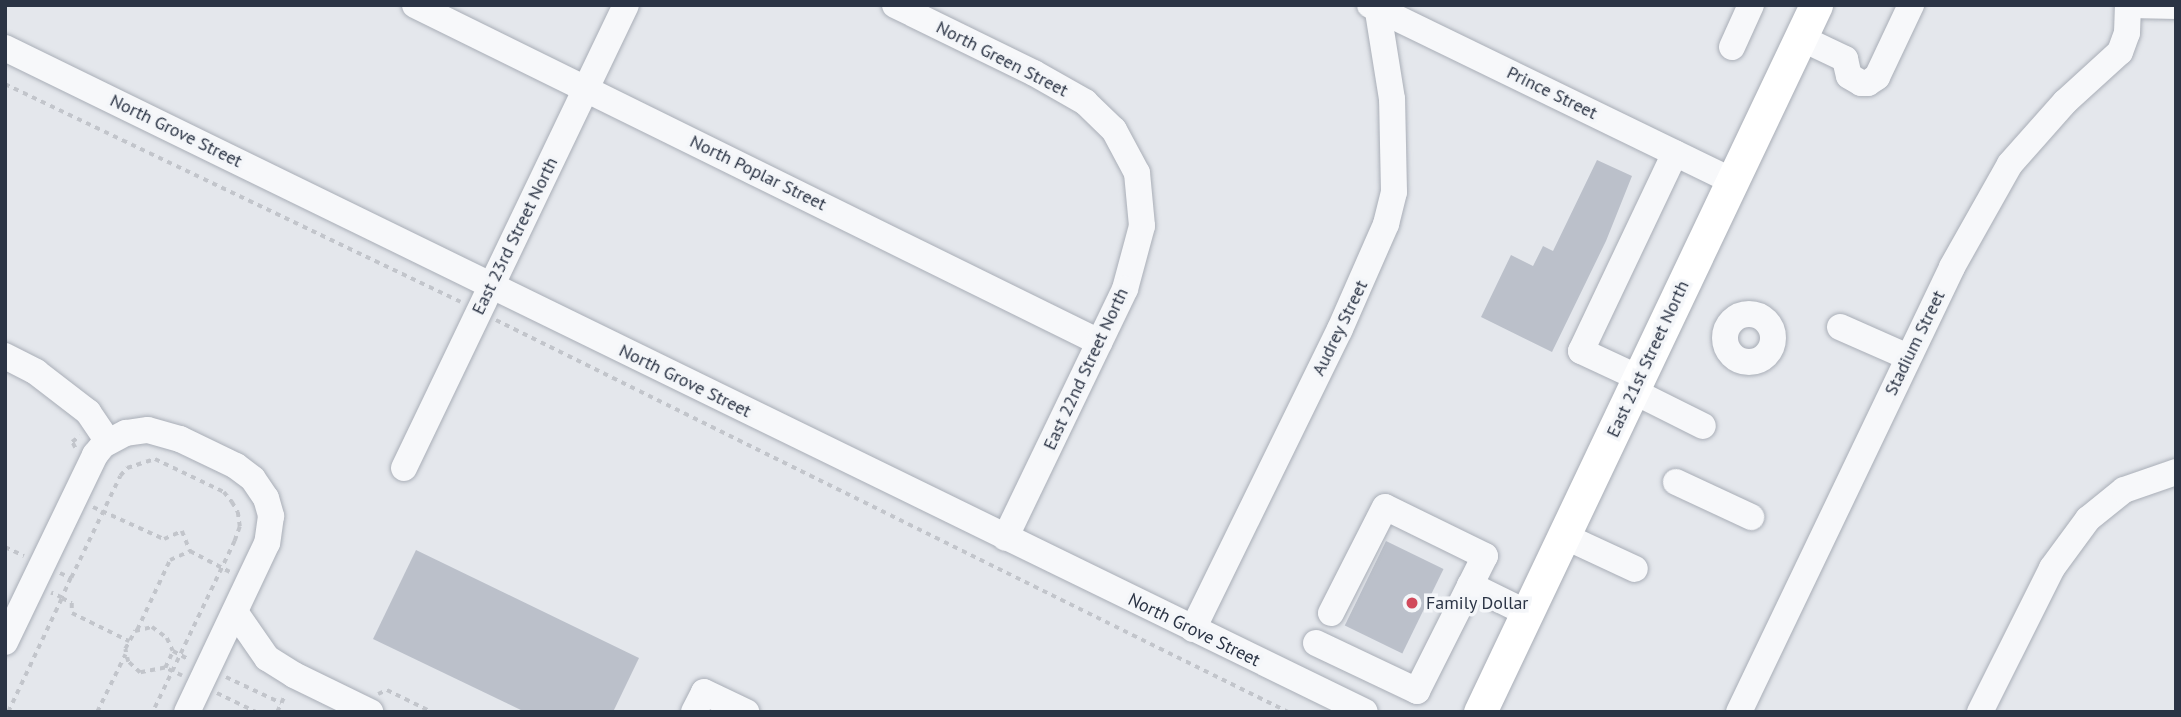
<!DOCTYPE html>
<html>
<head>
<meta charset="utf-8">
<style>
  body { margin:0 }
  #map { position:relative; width:2181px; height:717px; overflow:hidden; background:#e4e7ec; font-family:"PT Sans",sans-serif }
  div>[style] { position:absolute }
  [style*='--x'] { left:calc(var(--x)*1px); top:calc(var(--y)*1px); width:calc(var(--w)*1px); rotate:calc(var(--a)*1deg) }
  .building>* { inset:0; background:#bbc0ca; transform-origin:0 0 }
  .path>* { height:3.5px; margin-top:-1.75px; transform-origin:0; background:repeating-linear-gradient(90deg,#c2c5cb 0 5px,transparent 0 10px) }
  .roads { filter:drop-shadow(0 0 2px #a9aeb7) drop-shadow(0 0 2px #a9aeb7) }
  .minor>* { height:26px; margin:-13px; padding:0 13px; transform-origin:13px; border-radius:13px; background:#f7f8fa }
  .minor>.ring { margin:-13px; padding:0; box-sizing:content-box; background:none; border:26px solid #f7f8fa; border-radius:50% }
  .major>* { height:33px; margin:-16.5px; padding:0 16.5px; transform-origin:16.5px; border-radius:16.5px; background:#fff }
  .dots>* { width:19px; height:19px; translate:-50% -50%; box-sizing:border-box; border:4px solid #f4f6f9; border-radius:50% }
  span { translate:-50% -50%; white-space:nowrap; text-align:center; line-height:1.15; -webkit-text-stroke:7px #f4f6f9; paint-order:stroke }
  .street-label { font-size:18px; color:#2b3445 }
  .poi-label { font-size:18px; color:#2b3445 }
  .left { translate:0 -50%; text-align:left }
  .frame { position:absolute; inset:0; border:7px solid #2b3445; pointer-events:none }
</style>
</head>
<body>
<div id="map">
  <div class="building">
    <i style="clip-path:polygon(1597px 160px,1632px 176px,1606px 241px,1552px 352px,1481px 317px,1511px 255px,1533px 266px,1543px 246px,1553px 251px)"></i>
    <i style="left:1386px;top:541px;width:64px;height:94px;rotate:26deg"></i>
    <i style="clip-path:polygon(416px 550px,639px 658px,613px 712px,525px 712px,373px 639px)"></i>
  </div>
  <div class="path">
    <i style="--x:5;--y:84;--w:505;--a:25.55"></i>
    <i style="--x:496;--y:320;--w:884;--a:26.33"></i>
    <i style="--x:75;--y:448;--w:7;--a:-117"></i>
    <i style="--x:72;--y:442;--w:10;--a:-37"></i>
    <i style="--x:93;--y:507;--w:78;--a:24.3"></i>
    <i style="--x:164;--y:539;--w:20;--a:-24"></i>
    <i style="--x:182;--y:531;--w:22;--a:68"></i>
    <i style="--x:190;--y:551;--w:45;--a:27.7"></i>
    <i style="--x:5;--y:547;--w:21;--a:25"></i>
    <i style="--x:60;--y:573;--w:12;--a:24"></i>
    <i style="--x:71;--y:578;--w:22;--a:114"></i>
    <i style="--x:62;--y:598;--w:11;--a:27"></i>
    <i style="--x:72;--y:603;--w:10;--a:90"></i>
    <i style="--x:72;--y:613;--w:64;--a:26.2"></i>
    <i style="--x:71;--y:578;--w:113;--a:-64.3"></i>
    <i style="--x:120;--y:476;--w:11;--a:-49"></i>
    <i style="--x:127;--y:468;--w:29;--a:-18"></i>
    <i style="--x:155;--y:459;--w:76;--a:25.6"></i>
    <i style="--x:224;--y:492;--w:13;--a:51"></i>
    <i style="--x:232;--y:502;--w:12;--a:59"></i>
    <i style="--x:238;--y:512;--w:15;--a:82"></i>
    <i style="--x:240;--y:527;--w:15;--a:110"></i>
    <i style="--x:235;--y:541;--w:190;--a:115.6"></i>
    <i style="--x:137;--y:630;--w:77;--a:-64.8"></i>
    <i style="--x:170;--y:560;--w:22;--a:-24"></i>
    <i style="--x:165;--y:668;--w:19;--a:-65"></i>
    <i style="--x:182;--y:676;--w:19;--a:-155"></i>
    <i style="--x:165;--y:668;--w:25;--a:169"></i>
    <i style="--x:140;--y:673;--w:16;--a:-137"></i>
    <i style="--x:128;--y:662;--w:13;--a:-103"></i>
    <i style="--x:125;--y:649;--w:21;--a:-61"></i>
    <i style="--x:135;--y:631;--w:17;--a:-13"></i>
    <i style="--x:152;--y:627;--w:19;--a:36"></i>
    <i style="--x:167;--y:638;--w:14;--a:65"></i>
    <i style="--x:173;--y:651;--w:19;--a:28"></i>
    <i style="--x:226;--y:677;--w:61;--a:25.3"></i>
    <i style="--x:217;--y:693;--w:43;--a:26"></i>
    <i style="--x:378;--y:694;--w:10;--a:-24"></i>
    <i style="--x:387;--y:690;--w:50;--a:26.1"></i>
    <i style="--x:8;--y:712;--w:126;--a:-64.7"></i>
    <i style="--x:62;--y:598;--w:12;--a:-156"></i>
    <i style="--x:97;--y:712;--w:64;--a:-63.8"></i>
    <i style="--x:277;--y:712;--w:19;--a:-65"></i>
  </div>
  <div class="roads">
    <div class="minor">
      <i style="--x:415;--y:5;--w:763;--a:26.23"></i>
      <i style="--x:895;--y:5;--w:155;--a:26.1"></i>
      <i style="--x:1034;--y:73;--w:59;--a:29.6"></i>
      <i style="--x:1085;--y:102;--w:40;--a:44"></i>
      <i style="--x:1114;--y:130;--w:49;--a:61.9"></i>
      <i style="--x:1137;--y:173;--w:53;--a:84.6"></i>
      <i style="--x:1142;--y:226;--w:65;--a:105.1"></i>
      <i style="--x:1125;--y:289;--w:276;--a:115.7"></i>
      <i style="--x:1370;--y:5;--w:403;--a:25.9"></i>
      <i style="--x:2131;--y:5;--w:45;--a:1.3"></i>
      <i style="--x:1801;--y:38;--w:49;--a:25.5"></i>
      <i style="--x:1845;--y:59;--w:17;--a:77"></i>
      <i style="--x:1849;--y:76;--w:14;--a:30"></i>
      <i style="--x:1861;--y:83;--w:7;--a:0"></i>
      <i style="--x:1868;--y:83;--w:11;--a:-34"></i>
      <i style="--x:1877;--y:77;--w:80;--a:-64.7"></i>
      <i style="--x:1732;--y:47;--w:46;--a:-65.7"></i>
      <i style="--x:5;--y:48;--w:1513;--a:26.02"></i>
      <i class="ring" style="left:1725px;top:314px;width:22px;height:22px"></i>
      <i style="--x:1840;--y:327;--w:74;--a:23.8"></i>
      <i style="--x:5;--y:356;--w:35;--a:27"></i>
      <i style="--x:36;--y:372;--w:66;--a:37.6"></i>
      <i style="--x:88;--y:412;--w:36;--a:56"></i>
      <i style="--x:1639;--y:378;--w:64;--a:-155"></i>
      <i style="--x:1581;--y:351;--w:219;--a:-64.6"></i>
      <i style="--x:1633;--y:391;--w:78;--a:26.6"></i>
      <i style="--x:404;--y:468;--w:513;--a:-64.38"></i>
      <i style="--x:1676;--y:482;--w:83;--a:25"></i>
      <i style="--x:1564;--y:536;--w:78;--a:24.9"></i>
      <i style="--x:1470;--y:585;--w:64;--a:26.2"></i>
      <i style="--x:235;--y:612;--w:56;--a:55.2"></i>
      <i style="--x:267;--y:658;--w:32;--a:32"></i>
      <i style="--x:294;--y:675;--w:85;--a:26"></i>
      <i style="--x:1193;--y:629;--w:334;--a:-63.9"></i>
      <i style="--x:1340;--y:329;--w:115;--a:-66.3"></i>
      <i style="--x:1386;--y:224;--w:33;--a:-76"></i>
      <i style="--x:1394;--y:192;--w:93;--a:-91.2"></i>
      <i style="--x:1392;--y:99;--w:95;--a:-99.1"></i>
      <i style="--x:5;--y:642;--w:208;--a:-64.3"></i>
      <i style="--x:95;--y:455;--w:13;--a:-51"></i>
      <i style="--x:103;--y:445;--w:26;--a:-28"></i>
      <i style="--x:126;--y:433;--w:22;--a:-8"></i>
      <i style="--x:148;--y:430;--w:33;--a:16"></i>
      <i style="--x:180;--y:439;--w:62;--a:25.7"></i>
      <i style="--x:236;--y:466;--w:21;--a:37"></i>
      <i style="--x:253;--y:479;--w:23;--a:56"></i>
      <i style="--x:266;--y:498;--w:19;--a:74"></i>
      <i style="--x:271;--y:516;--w:27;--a:98"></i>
      <i style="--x:267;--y:543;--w:187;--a:115.3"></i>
      <i style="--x:1316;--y:643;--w:112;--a:25.4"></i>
      <i style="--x:1417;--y:691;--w:151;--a:-63.3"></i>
      <i style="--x:1485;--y:556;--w:111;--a:-153.9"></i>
      <i style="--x:1385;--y:507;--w:119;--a:117"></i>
      <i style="--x:694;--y:712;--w:22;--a:-63"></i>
      <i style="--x:704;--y:692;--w:47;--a:25.5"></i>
      <i style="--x:1739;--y:712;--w:493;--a:-64.4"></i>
      <i style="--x:1952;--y:267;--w:118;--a:-60.6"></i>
      <i style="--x:2010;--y:164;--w:83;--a:-48.4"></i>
      <i style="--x:2065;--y:102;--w:74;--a:-42.3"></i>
      <i style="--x:2120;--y:52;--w:20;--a:-70"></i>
      <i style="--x:2127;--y:33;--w:28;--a:-88"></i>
      <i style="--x:1980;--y:712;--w:161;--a:-63.4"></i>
      <i style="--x:2052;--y:568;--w:61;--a:-53.7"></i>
      <i style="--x:2088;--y:519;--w:46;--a:-38.9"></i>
      <i style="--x:2124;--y:490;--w:55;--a:-19.1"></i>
    </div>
    <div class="major">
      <i style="--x:1480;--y:712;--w:783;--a:-64.58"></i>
    </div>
  </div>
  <div class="dots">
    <i style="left:1412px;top:603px;background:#d1495b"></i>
  </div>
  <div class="street-label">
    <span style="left:1002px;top:59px;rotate:27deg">North Green Street</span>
    <span style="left:1552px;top:93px;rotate:26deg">Prince Street</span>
    <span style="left:176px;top:131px;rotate:26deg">North Grove Street</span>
    <span style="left:758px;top:173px;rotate:26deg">North Poplar Street</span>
    <span style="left:515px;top:236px;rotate:-64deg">East 23rd Street North</span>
    <span style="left:1340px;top:328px;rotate:-64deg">Audrey Street</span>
    <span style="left:1915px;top:343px;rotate:-64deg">Stadium Street</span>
    <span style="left:1648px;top:359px;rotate:-65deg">East 21st Street North</span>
    <span style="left:1086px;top:369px;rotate:-65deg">East 22nd Street North</span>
    <span style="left:685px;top:381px;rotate:26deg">North Grove Street</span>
    <span style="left:1194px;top:630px;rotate:26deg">North Grove Street</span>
  </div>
  <div class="poi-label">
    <span class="left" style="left:1426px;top:603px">Family Dollar</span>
  </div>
  <div class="frame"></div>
</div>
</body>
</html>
